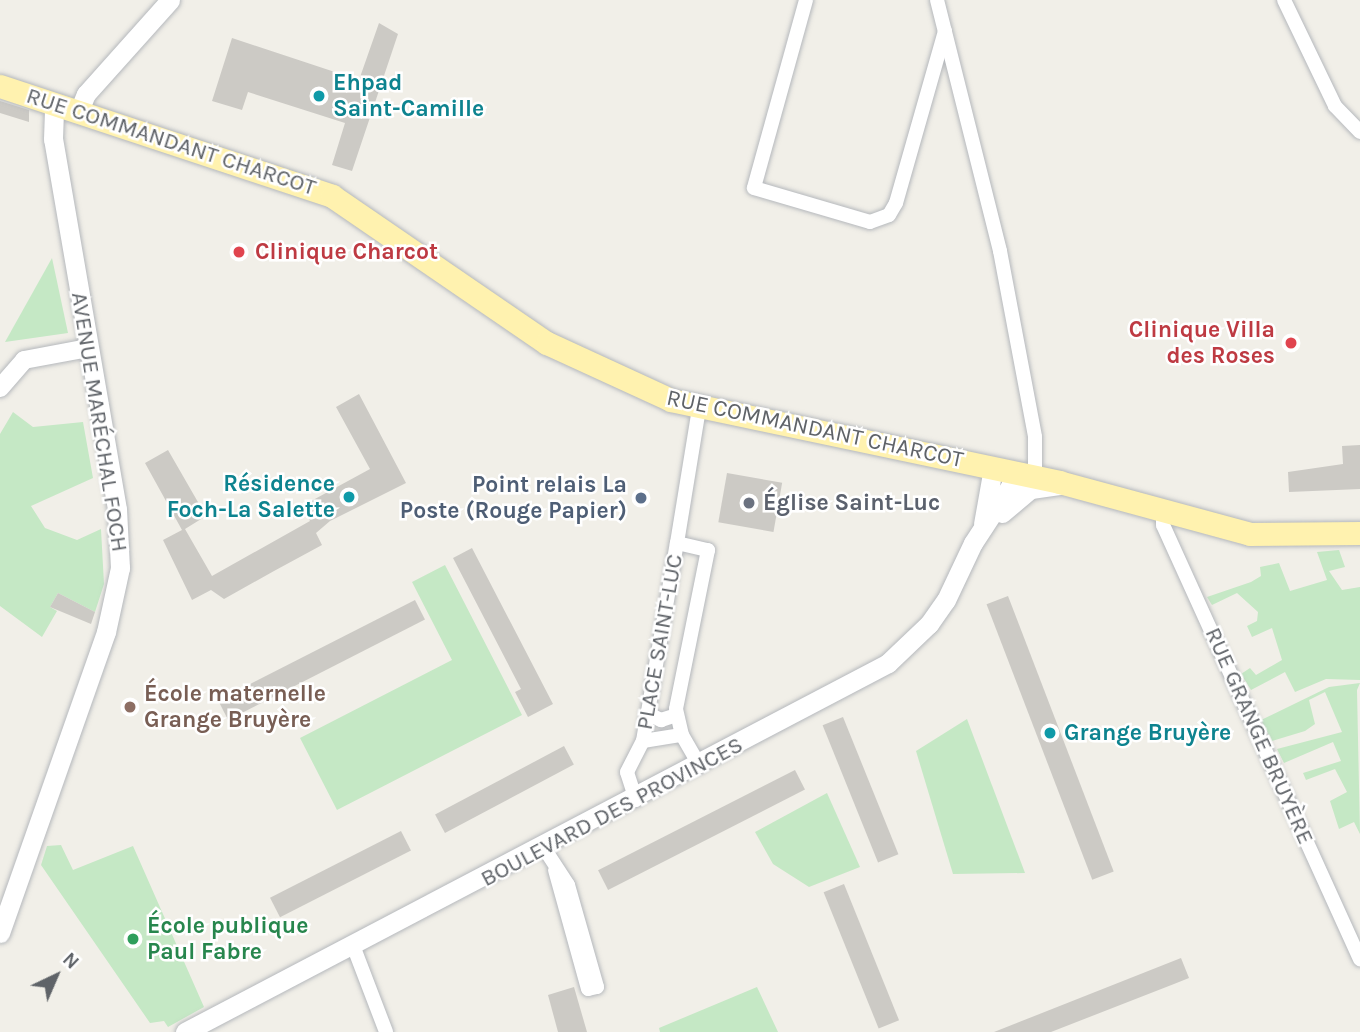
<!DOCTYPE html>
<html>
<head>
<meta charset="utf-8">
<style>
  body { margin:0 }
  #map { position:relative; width:1360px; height:1032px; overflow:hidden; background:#f1efe8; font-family:Karla,sans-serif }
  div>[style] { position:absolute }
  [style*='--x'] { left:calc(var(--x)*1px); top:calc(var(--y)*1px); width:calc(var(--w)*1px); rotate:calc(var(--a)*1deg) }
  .green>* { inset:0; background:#c5e8c5 }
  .building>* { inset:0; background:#cccac5; transform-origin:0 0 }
  .roads { filter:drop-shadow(0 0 2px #b5b8bc) drop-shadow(0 0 2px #b5b8bc) }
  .minor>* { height:14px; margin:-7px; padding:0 7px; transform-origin:7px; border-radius:7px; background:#fff }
  .tertiary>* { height:18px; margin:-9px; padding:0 9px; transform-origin:9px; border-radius:9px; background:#fff }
  .secondary>* { height:19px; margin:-9.5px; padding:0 9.5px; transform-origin:9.5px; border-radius:9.5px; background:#fff }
  .primary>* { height:23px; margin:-11.5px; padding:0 11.5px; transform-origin:11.5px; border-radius:11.5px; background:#fff2af }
  .dots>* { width:19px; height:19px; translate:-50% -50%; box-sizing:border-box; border:4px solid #fff; border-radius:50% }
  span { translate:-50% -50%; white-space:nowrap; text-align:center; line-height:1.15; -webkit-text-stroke:5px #fff; paint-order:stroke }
  .culture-label { font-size:23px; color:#0d838f; font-weight:700 }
  .left { translate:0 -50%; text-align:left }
  .right { translate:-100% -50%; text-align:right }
  .street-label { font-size:23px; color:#5f6368 }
  .health-label { font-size:23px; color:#be3a42; font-weight:700 }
  .service-label { font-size:23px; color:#4e5e75; font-weight:700 }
  .worship-label { font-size:23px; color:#5b616d; font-weight:700 }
  .education-label { font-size:23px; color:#785e54; font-weight:700 }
  .leisure-label { font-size:23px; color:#27864d; font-weight:700 }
  .north { position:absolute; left:21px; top:941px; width:70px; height:70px; -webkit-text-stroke:5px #fff; paint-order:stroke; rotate:44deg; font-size:19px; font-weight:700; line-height:28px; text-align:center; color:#5f6368 }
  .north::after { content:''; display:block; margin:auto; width:24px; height:32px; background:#5f6368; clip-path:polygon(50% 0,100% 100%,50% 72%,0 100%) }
</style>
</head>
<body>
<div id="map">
  <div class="green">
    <i style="clip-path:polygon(52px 258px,68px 333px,5px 342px)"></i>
    <i style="clip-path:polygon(13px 412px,33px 427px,83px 422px,93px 478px,31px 506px,45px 528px,77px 540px,101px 529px,104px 584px,95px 612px,58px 593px,50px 607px,57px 611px,42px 637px,0 606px,0 434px)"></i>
    <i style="clip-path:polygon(1339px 550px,1345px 567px,1329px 571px,1342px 590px,1360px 587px,1360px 680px,1326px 679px,1295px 692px,1285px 672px,1251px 690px,1241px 674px,1250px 668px,1256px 675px,1282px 660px,1272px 628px,1252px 637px,1247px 626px,1257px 621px,1258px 612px,1237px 593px,1212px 605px,1207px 597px,1251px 582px,1261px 576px,1260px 567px,1279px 563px,1290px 591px,1327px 580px,1317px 552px)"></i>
    <i style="clip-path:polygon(445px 565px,522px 715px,337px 810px,300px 738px,452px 660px,412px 582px)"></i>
    <i style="clip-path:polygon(1360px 683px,1357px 690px,1360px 834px,1354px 822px,1339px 829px,1330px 801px,1347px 792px,1335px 769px,1306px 780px,1303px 773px,1341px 761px,1333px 742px,1284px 763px,1277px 749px,1342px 732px,1325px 692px,1309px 700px,1315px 724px,1305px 731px,1272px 741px,1261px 720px,1329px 687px)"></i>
    <i style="clip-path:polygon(967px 719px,1025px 873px,953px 874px,916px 751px)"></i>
    <i style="clip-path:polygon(827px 793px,860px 867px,809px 887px,773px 864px,755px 832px)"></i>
    <i style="clip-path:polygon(61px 845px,73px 870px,133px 846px,204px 1007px,168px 1027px,164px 1021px,150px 1023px,41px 865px,47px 846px)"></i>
    <i style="clip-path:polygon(757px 987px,778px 1032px,660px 1032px,659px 1028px)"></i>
  </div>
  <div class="building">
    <i style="clip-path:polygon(379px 23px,398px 34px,352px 171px,332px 165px,345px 123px,248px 92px,242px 110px,212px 101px,232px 38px,359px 80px)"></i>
    <i style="clip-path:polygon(0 101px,29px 110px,29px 122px,0 113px)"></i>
    <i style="clip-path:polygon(359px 394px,406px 483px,330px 521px,316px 533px,322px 545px,274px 571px,224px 599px,211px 590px,192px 600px,163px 540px,182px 530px,145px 463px,168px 450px,206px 516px,185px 529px,212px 576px,310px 521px,302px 506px,370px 469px,336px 407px)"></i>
    <i style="clip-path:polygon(1360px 445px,1360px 489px,1289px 492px,1288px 472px,1343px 464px,1342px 446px)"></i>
    <i style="left:727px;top:473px;width:56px;height:50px;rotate:10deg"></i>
    <i style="clip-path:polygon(472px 548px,553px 704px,528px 717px,515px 692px,521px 689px,453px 558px)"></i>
    <i style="clip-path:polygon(58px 593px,95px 612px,91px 624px,50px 607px)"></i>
    <i style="left:1008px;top:596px;width:295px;height:23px;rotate:69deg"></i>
    <i style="left:415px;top:600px;width:22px;height:221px;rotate:63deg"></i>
    <i style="left:843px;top:717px;width:148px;height:22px;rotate:68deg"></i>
    <i style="left:564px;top:746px;width:21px;height:146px;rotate:62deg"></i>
    <i style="left:795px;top:770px;width:22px;height:221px;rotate:63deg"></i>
    <i style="left:401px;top:831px;width:22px;height:147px;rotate:63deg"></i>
    <i style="left:844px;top:884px;width:147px;height:22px;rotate:68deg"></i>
    <i style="clip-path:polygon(1181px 958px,1189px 978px,1174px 984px,1051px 1032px,994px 1032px)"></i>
    <i style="clip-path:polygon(574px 987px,587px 1032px,558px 1032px,548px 995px)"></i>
  </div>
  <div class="roads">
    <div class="minor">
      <i style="--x:806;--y:0;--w:195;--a:105.5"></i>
      <i style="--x:754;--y:188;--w:121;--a:16.3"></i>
      <i style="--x:870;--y:222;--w:20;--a:-20"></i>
      <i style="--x:889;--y:215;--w:14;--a:-60"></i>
      <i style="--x:896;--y:203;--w:179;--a:-74.1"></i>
      <i style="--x:937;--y:0;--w:259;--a:75.9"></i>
      <i style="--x:1000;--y:251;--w:189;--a:79.3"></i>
      <i style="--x:1035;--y:437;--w:40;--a:90"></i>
      <i style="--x:1284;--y:0;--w:118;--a:64.3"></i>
      <i style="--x:1335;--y:106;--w:36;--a:46"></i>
      <i style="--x:1163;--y:514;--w:11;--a:90"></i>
      <i style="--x:1163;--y:525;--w:477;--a:65.6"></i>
      <i style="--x:677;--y:543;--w:137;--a:-80.7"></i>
      <i style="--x:647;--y:713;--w:16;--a:27"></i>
      <i style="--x:661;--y:720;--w:16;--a:-18"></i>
      <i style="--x:643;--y:741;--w:201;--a:-80.3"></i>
      <i style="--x:677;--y:543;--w:32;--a:13"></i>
      <i style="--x:708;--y:550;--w:162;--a:101.4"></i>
      <i style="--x:676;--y:709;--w:27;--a:77"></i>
      <i style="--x:636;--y:800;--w:29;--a:-108"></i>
      <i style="--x:627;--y:772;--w:35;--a:-63"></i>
      <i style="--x:643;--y:741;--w:39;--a:-9"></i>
      <i style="--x:682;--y:735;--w:36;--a:60"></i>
      <i style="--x:544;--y:848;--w:44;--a:57"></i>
      <i style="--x:568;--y:885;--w:106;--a:74.1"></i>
      <i style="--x:597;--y:987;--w:9;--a:167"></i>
      <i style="--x:588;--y:989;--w:123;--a:-105.5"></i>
      <i style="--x:354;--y:948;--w:90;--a:69.1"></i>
    </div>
    <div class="tertiary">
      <i style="--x:0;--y:388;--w:37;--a:-49"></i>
      <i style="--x:24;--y:360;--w:66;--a:-10.5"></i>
    </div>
    <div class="secondary">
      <i style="--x:79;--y:111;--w:18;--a:-68"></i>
      <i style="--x:86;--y:94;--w:126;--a:-48.2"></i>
      <i style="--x:1002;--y:513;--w:38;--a:-40"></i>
      <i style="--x:1031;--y:489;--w:30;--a:-8"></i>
      <i style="--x:983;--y:524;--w:57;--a:-79.9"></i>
      <i style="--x:0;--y:933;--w:319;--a:-70.6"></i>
      <i style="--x:106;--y:632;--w:66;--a:-77.7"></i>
      <i style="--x:120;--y:568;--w:59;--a:-92.9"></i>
      <i style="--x:117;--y:509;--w:375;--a:-99.8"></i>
      <i style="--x:53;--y:139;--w:36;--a:-88"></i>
      <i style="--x:185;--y:1032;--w:794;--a:-27.69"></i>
      <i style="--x:888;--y:663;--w:57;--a:-43.6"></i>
      <i style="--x:929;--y:624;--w:29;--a:-55"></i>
      <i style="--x:946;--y:600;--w:63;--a:-64.7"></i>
      <i style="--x:973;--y:543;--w:69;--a:-56.8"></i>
      <i style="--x:1011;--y:485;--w:13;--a:-90"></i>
    </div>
    <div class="primary">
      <i style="--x:0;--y:86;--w:350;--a:18.3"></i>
      <i style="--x:332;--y:196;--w:260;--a:34.4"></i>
      <i style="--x:547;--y:343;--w:136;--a:24.7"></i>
      <i style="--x:671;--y:400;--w:397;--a:11.9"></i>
      <i style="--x:1059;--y:482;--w:198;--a:15.2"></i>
      <i style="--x:1250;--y:534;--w:110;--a:-0.5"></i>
    </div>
  </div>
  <div class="dots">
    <i style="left:319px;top:96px;background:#0f9aa8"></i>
    <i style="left:239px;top:252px;background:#e0444e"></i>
    <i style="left:1291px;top:343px;background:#e0444e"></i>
    <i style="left:349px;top:497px;background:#0f9aa8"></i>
    <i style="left:641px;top:498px;background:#5c6f8a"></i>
    <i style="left:749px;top:503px;background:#6b7280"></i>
    <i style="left:130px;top:707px;background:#8d6e63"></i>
    <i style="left:1050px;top:733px;background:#0f9aa8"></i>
    <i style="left:133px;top:939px;background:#2e9e5b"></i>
  </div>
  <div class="culture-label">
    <span class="left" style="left:333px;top:96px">Ehpad<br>Saint-Camille</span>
    <span class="right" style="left:335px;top:497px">Résidence<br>Foch-La Salette</span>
    <span class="left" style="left:1064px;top:733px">Grange Bruyère</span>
  </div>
  <div class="street-label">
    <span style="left:171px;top:142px;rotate:18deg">RUE COMMANDANT CHARCOT</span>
    <span style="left:99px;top:422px;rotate:81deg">AVENUE MARÉCHAL FOCH</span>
    <span style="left:815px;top:429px;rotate:12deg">RUE COMMANDANT CHARCOT</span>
    <span style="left:660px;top:642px;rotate:-80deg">PLACE SAINT-LUC</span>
    <span style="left:1259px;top:736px;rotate:66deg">RUE GRANGE BRUYÈRE</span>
    <span style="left:612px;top:812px;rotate:-28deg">BOULEVARD DES PROVINCES</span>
  </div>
  <div class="health-label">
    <span class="left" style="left:255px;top:252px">Clinique Charcot</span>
    <span class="right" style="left:1275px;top:343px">Clinique Villa<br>des Roses</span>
  </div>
  <div class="service-label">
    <span class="right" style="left:627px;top:498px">Point relais La<br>Poste (Rouge Papier)</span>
  </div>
  <div class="worship-label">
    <span class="left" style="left:763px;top:503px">Église Saint-Luc</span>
  </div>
  <div class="education-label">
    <span class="left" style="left:144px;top:707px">École maternelle<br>Grange Bruyère</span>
  </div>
  <div class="leisure-label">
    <span class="left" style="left:147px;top:939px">École publique<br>Paul Fabre</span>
  </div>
  <div class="north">N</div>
</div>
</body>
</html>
